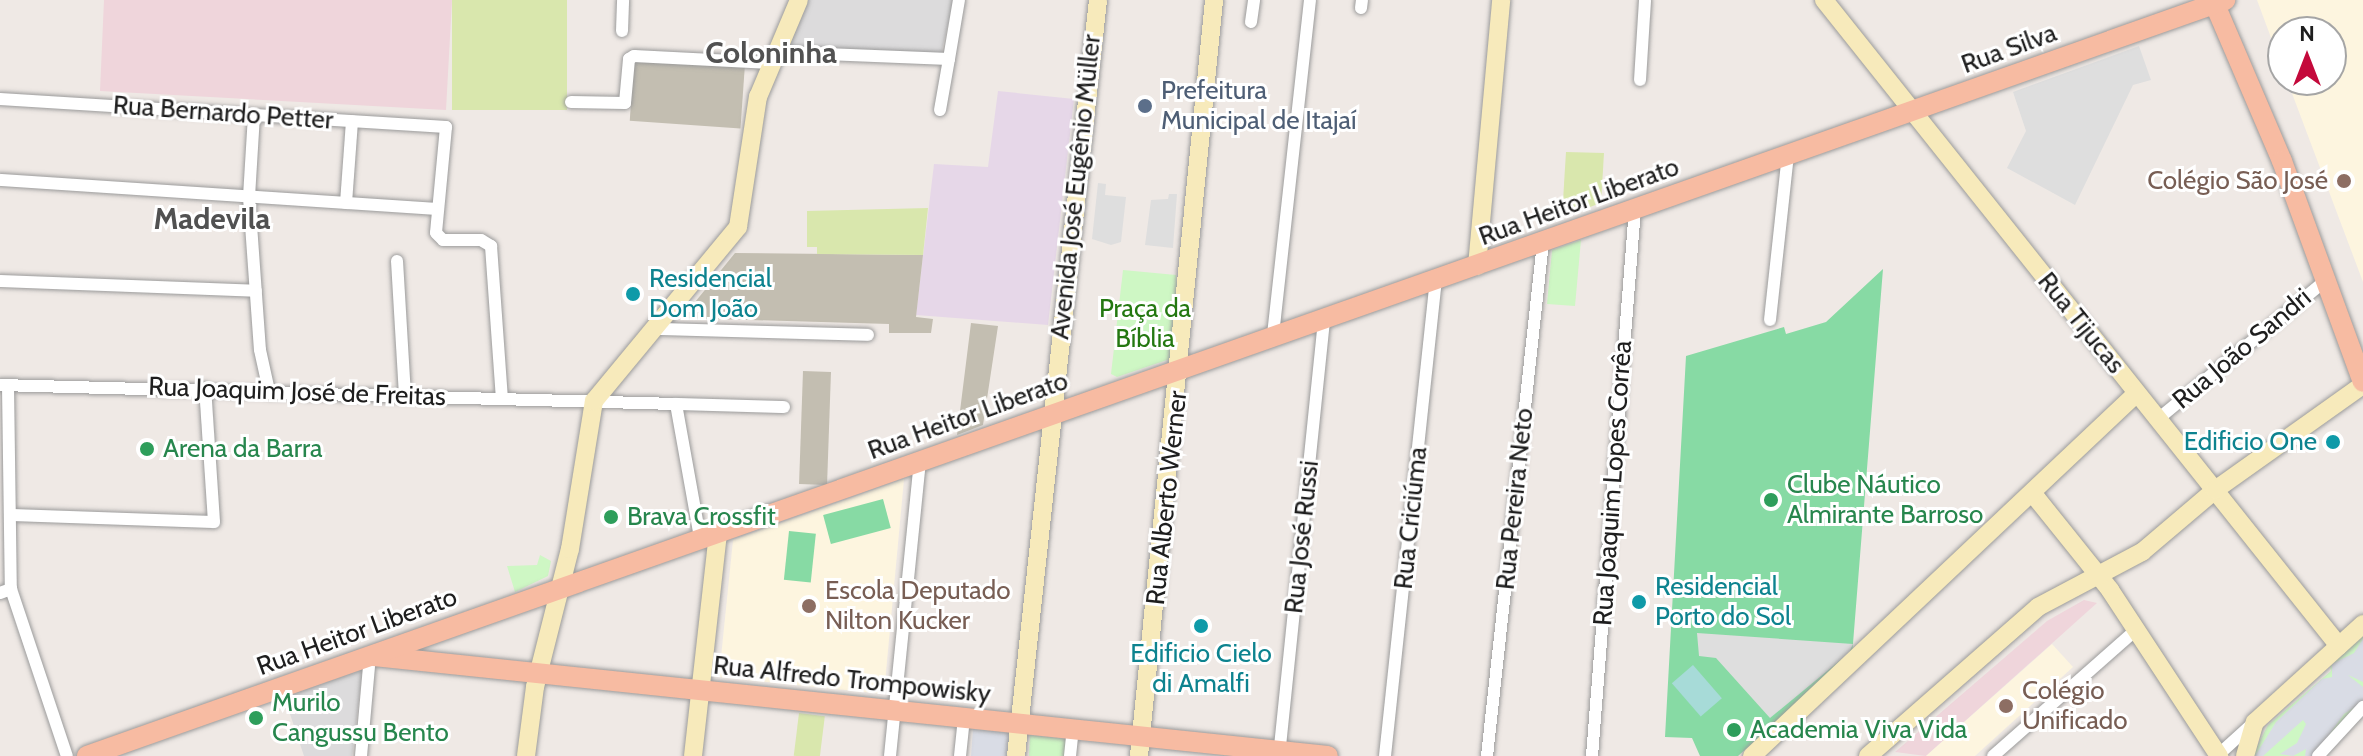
<!DOCTYPE html>
<html>
<head>
<meta charset="utf-8">
<style>
  body { margin:0 }
  #map { position:relative; width:2363px; height:756px; overflow:hidden; background:#efe9e5; font-family:Cabin,sans-serif }
  div>[style] { position:absolute }
  [style*='--x'] { left:calc(var(--x)*1px); top:calc(var(--y)*1px); width:calc(var(--w)*1px); rotate:calc(var(--a)*1deg) }
  .residential>* { inset:0; background:#dcdbdc }
  .commercial>* { inset:0; background:#efd5db }
  .industrial>* { inset:0; background:#e6d7e8 }
  .education>* { inset:0; background:#fdf5df }
  .construction>* { inset:0; background:#c3beb1; transform-origin:0 0 }
  .grass>* { inset:0; background:#d9e7ad; transform-origin:0 0 }
  .park>* { inset:0; background:#cef7c4 }
  .pitch>* { inset:0; background:#87daa4; transform-origin:0 0 }
  .parking>* { inset:0; background:#dedede }
  .plaza>* { inset:0; background:#d9dce5 }
  .water>* { inset:0; background:#a7dbd8; transform-origin:0 0 }
  .roads { filter:drop-shadow(0 0 2px #9b9b9b) drop-shadow(0 0 2px #9b9b9b) }
  .street>* { height:12px; margin:-6px; padding:0 6px; transform-origin:6px; border-radius:6px; background:#fff }
  .secondary>* { height:18px; margin:-9px; padding:0 9px; transform-origin:9px; border-radius:9px; background:#f7eabb }
  .primary>* { height:20px; margin:-10px; padding:0 10px; transform-origin:10px; border-radius:10px; background:#f7bba2 }
  .dots>* { width:22px; height:22px; translate:-50% -50%; box-sizing:border-box; border:4px solid #fff; border-radius:50% }
  span { translate:-50% -50%; white-space:nowrap; text-align:center; line-height:1.15; -webkit-text-stroke:6px #fff; paint-order:stroke }
  .street-label { font-size:26px; color:#1e1e1e }
  .service-label { font-size:26px; color:#4e5e75 }
  .left { translate:0 -50%; text-align:left }
  .education-label { font-size:26px; color:#785e54 }
  .right { translate:-100% -50%; text-align:right }
  .culture-label { font-size:26px; color:#0d838f }
  .park-label { font-size:26px; color:#247811 }
  .leisure-label { font-size:26px; color:#27864d }
  .quarter-label { font-size:30px; color:#515151; font-weight:700 }
  .north { position:absolute; left:2267px; top:16px; width:80px; height:80px; box-sizing:border-box; background:#fff; border:2px solid #a5a5a5; border-radius:50%; rotate:0deg; font-size:22px; font-weight:700; line-height:32px; text-align:center; color:#1e1e1e }
  .north::after { content:''; display:block; margin:auto; width:28px; height:36px; background:#c4093b; clip-path:polygon(50% 0,100% 100%,50% 72%,0 100%) }
</style>
</head>
<body>
<div id="map">
  <div class="residential">
    <i style="clip-path:polygon(806px 0,954px 0,941px 53px,788px 49px)"></i>
    <i style="clip-path:polygon(363px 665px,352px 756px,304px 756px,284px 696px)"></i>
  </div>
  <div class="commercial">
    <i style="clip-path:polygon(104px 0,452px 0,446px 110px,100px 91px)"></i>
    <i style="clip-path:polygon(2084px 600px,2097px 603px,1926px 756px,1895px 752px,2047px 621px)"></i>
  </div>
  <div class="industrial">
    <i style="clip-path:polygon(998px 91px,1074px 99px,1048px 325px,916px 315px,934px 164px,988px 167px)"></i>
  </div>
  <div class="education">
    <i style="clip-path:polygon(2257px 0,2363px 0,2363px 282px,2287px 80px,2331px 80px,2331px 32px,2283px 32px,2283px 70px)"></i>
    <i style="clip-path:polygon(904px 479px,884px 694px,719px 677px,733px 540px)"></i>
    <i style="clip-path:polygon(2052px 644px,2073px 667px,1975px 756px,1926px 756px)"></i>
  </div>
  <div class="construction">
    <i style="left:634px;top:60px;width:111px;height:61px;rotate:4deg"></i>
    <i style="clip-path:polygon(735px 253px,923px 255px,916px 317px,933px 319px,931px 333px,889px 333px,889px 324px,682px 318px)"></i>
    <i style="clip-path:polygon(971px 323px,998px 326px,983px 425px,957px 435px)"></i>
    <i style="left:803px;top:371px;width:28px;height:113px;rotate:2deg"></i>
  </div>
  <div class="grass">
    <i style="left:452px;top:0;width:115px;height:110px"></i>
    <i style="clip-path:polygon(1566px 152px,1604px 153px,1601px 203px,1562px 217px)"></i>
    <i style="clip-path:polygon(928px 208px,923px 255px,817px 254px,817px 247px,807px 247px,807px 211px)"></i>
    <i style="left:799px;top:713px;width:26px;height:43px;rotate:7deg"></i>
  </div>
  <div class="park">
    <i style="clip-path:polygon(1581px 240px,1575px 306px,1547px 304px,1552px 250px)"></i>
    <i style="clip-path:polygon(1123px 270px,1176px 275px,1177px 284px,1170px 359px,1117px 377px,1111px 374px)"></i>
    <i style="clip-path:polygon(540px 555px,551px 561px,548px 576px,515px 592px,507px 566px,537px 565px)"></i>
    <i style="clip-path:polygon(2363px 636px,2363px 702px,2314px 756px,2252px 756px,2268px 725px,2331px 671px,2330px 666px)"></i>
    <i style="clip-path:polygon(1030px 735px,1067px 739px,1066px 756px,1029px 756px)"></i>
  </div>
  <div class="pitch">
    <i style="clip-path:polygon(1883px 269px,1852px 656px,1738px 756px,1700px 756px,1692px 738px,1665px 737px,1686px 356px,1784px 327px,1786px 334px,1826px 322px)"></i>
    <i style="left:883px;top:499px;width:30px;height:62px;rotate:75deg"></i>
    <i style="left:789px;top:531px;width:27px;height:49px;rotate:6deg"></i>
  </div>
  <div class="parking">
    <i style="clip-path:polygon(2139px 46px,2151px 80px,2133px 85px,2075px 205px,2007px 168px,2026px 131px,2013px 92px)"></i>
    <i style="clip-path:polygon(1098px 183px,1106px 184px,1105px 195px,1126px 197px,1121px 242px,1111px 245px,1092px 239px)"></i>
    <i style="clip-path:polygon(1169px 194px,1177px 194px,1173px 248px,1145px 245px,1151px 200px,1168px 199px)"></i>
    <i style="clip-path:polygon(1697px 633px,1853px 644px,1849px 653px,1770px 718px,1716px 658px,1699px 656px)"></i>
  </div>
  <div class="plaza">
    <i style="clip-path:polygon(2363px 639px,2363px 682px,2348px 675px,2363px 687px,2363px 702px,2344px 714px,2314px 756px,2305px 756px,2306px 749px,2293px 756px,2280px 754px,2297px 743px,2306px 724px,2303px 720px,2263px 756px,2255px 756px,2276px 722px,2322px 679px,2332px 677px,2332px 664px,2354px 653px)"></i>
    <i style="clip-path:polygon(973px 729px,1011px 733px,1008px 756px,971px 756px)"></i>
  </div>
  <div class="water">
    <i style="left:1693px;top:665px;width:44px;height:28px;rotate:49deg"></i>
  </div>
  <div class="roads">
    <div class="street">
      <i style="--x:1361;--y:8;--w:8;--a:-83"></i>
      <i style="--x:1251;--y:22;--w:22;--a:-82"></i>
      <i style="--x:622;--y:31;--w:31;--a:-88"></i>
      <i style="--x:776;--y:52;--w:173;--a:2.3"></i>
      <i style="--x:949;--y:59;--w:60;--a:-80.4"></i>
      <i style="--x:1640;--y:80;--w:80;--a:-86.4"></i>
      <i style="--x:0;--y:99;--w:447;--a:3.6"></i>
      <i style="--x:446;--y:127;--w:106;--a:95.4"></i>
      <i style="--x:436;--y:233;--w:10;--a:45"></i>
      <i style="--x:443;--y:240;--w:38;--a:0"></i>
      <i style="--x:481;--y:240;--w:12;--a:31"></i>
      <i style="--x:491;--y:246;--w:152;--a:85.9"></i>
      <i style="--x:571;--y:102;--w:54;--a:1.1"></i>
      <i style="--x:625;--y:103;--w:44;--a:-84.8"></i>
      <i style="--x:629;--y:59;--w:6;--a:-31"></i>
      <i style="--x:634;--y:56;--w:137;--a:2.9"></i>
      <i style="--x:940;--y:110;--w:52;--a:-80"></i>
      <i style="--x:254;--y:115;--w:82;--a:93.5"></i>
      <i style="--x:249;--y:197;--w:153;--a:85.9"></i>
      <i style="--x:260;--y:350;--w:42;--a:77.6"></i>
      <i style="--x:0;--y:180;--w:436;--a:3.8"></i>
      <i style="--x:346;--y:203;--w:82;--a:-85.8"></i>
      <i style="--x:397;--y:261;--w:134;--a:86.6"></i>
      <i style="--x:0;--y:281;--w:256;--a:2.2"></i>
      <i style="--x:1770;--y:320;--w:166;--a:-83.8"></i>
      <i style="--x:658;--y:329;--w:210;--a:1.6"></i>
      <i style="--x:1273;--y:335;--w:337;--a:-83.7"></i>
      <i style="--x:0;--y:385;--w:676;--a:1.61"></i>
      <i style="--x:676;--y:404;--w:136;--a:79.8"></i>
      <i style="--x:8;--y:386;--w:203;--a:89.2"></i>
      <i style="--x:676;--y:404;--w:108;--a:1.6"></i>
      <i style="--x:2158;--y:419;--w:219;--a:-39.6"></i>
      <i style="--x:11;--y:515;--w:203;--a:2"></i>
      <i style="--x:214;--y:522;--w:134;--a:-93.8"></i>
      <i style="--x:0;--y:593;--w:12;--a:-20"></i>
      <i style="--x:11;--y:589;--w:176;--a:71.5"></i>
      <i style="--x:361;--y:756;--w:101;--a:-84.9"></i>
      <i style="--x:890;--y:756;--w:295;--a:-84.2"></i>
      <i style="--x:960;--y:756;--w:38;--a:-84"></i>
      <i style="--x:1070;--y:756;--w:27;--a:-84"></i>
      <i style="--x:1279;--y:756;--w:440;--a:-84.1"></i>
      <i style="--x:1385;--y:756;--w:479;--a:-83.9"></i>
      <i style="--x:1487;--y:756;--w:517;--a:-83.78"></i>
      <i style="--x:1592;--y:756;--w:549;--a:-85.51"></i>
      <i style="--x:1993;--y:756;--w:192;--a:-41.4"></i>
      <i style="--x:2217;--y:756;--w:47;--a:-42.4"></i>
      <i style="--x:2318;--y:756;--w:67;--a:-47.4"></i>
    </div>
    <div class="secondary">
      <i style="--x:1824;--y:0;--w:826;--a:51.44"></i>
      <i style="--x:1477;--y:266;--w:267;--a:-84.8"></i>
      <i style="--x:2034;--y:495;--w:122;--a:51.3"></i>
      <i style="--x:2110;--y:590;--w:199;--a:56.7"></i>
      <i style="--x:526;--y:756;--w:70;--a:-82.6"></i>
      <i style="--x:535;--y:687;--w:142;--a:-75.8"></i>
      <i style="--x:570;--y:549;--w:150;--a:-80.8"></i>
      <i style="--x:594;--y:401;--w:226;--a:-50.4"></i>
      <i style="--x:738;--y:227;--w:132;--a:-81.3"></i>
      <i style="--x:758;--y:97;--w:105;--a:-67.1"></i>
      <i style="--x:693;--y:756;--w:225;--a:-83.6"></i>
      <i style="--x:1016;--y:756;--w:760;--a:-83.81"></i>
      <i style="--x:1139;--y:756;--w:760;--a:-84.33"></i>
      <i style="--x:1752;--y:756;--w:529;--a:-43.32"></i>
      <i style="--x:1868;--y:756;--w:226;--a:-41.2"></i>
      <i style="--x:2038;--y:607;--w:118;--a:-27.9"></i>
      <i style="--x:2142;--y:552;--w:96;--a:-40.3"></i>
      <i style="--x:2215;--y:490;--w:181;--a:-35.4"></i>
      <i style="--x:2245;--y:756;--w:35;--a:-74"></i>
      <i style="--x:2255;--y:722;--w:146;--a:-42.2"></i>
    </div>
    <div class="primary">
      <i style="--x:2213;--y:0;--w:175;--a:66.8"></i>
      <i style="--x:2282;--y:161;--w:235;--a:69.9"></i>
      <i style="--x:374;--y:656;--w:959;--a:5.98"></i>
      <i style="--x:87;--y:756;--w:2268;--a:-19.47"></i>
    </div>
  </div>
  <div class="dots">
    <i style="left:1145px;top:106px;background:#5c6f8a"></i>
    <i style="left:2344px;top:181px;background:#8d6e63"></i>
    <i style="left:633px;top:294px;background:#0f9aa8"></i>
    <i style="left:2333px;top:442px;background:#0f9aa8"></i>
    <i style="left:147px;top:449px;background:#2e9e5b"></i>
    <i style="left:1771px;top:500px;background:#2e9e5b"></i>
    <i style="left:611px;top:517px;background:#2e9e5b"></i>
    <i style="left:1639px;top:602px;background:#0f9aa8"></i>
    <i style="left:809px;top:606px;background:#8d6e63"></i>
    <i style="left:1201px;top:626px;background:#0f9aa8"></i>
    <i style="left:2006px;top:706px;background:#8d6e63"></i>
    <i style="left:256px;top:718px;background:#2e9e5b"></i>
    <i style="left:1734px;top:730px;background:#2e9e5b"></i>
  </div>
  <div class="street-label">
    <span style="left:2009px;top:49px;rotate:-20deg">Rua Silva</span>
    <span style="left:223px;top:113px;rotate:4deg">Rua Bernardo Petter</span>
    <span style="left:1076px;top:187px;rotate:-84deg">Avenida José Eugênio Müller</span>
    <span style="left:1579px;top:202px;rotate:-20deg">Rua Heitor Liberato</span>
    <span style="left:2081px;top:323px;rotate:51deg">Rua Tijucas</span>
    <span style="left:2242px;top:349px;rotate:-40deg">Rua João Sandri</span>
    <span style="left:297px;top:392px;rotate:2deg">Rua Joaquim José de Freitas</span>
    <span style="left:968px;top:416px;rotate:-20deg">Rua Heitor Liberato</span>
    <span style="left:1613px;top:483px;rotate:-86deg">Rua Joaquim Lopes Corrêa</span>
    <span style="left:1167px;top:498px;rotate:-84deg">Rua Alberto Werner</span>
    <span style="left:1515px;top:499px;rotate:-84deg">Rua Pereira Neto</span>
    <span style="left:1411px;top:518px;rotate:-84deg">Rua Criciúma</span>
    <span style="left:1302px;top:537px;rotate:-84deg">Rua José Russi</span>
    <span style="left:357px;top:632px;rotate:-20deg">Rua Heitor Liberato</span>
    <span style="left:852px;top:680px;rotate:6deg">Rua Alfredo Trompowisky</span>
  </div>
  <div class="service-label">
    <span class="left" style="left:1161px;top:106px">Prefeitura<br>Municipal de Itajaí</span>
  </div>
  <div class="education-label">
    <span class="right" style="left:2328px;top:181px">Colégio São José</span>
    <span class="left" style="left:825px;top:606px">Escola Deputado<br>Nilton Kucker</span>
    <span class="left" style="left:2022px;top:706px">Colégio<br>Unificado</span>
  </div>
  <div class="culture-label">
    <span class="left" style="left:649px;top:294px">Residencial<br>Dom João</span>
    <span class="right" style="left:2317px;top:442px">Edificio One</span>
    <span class="left" style="left:1655px;top:602px">Residencial<br>Porto do Sol</span>
    <span style="left:1201px;top:669px">Edificio Cielo<br>di Amalfi</span>
  </div>
  <div class="park-label">
    <span style="left:1145px;top:324px">Praça da<br>Bíblia</span>
  </div>
  <div class="leisure-label">
    <span class="left" style="left:163px;top:449px">Arena da Barra</span>
    <span class="left" style="left:1787px;top:500px">Clube Náutico<br>Almirante Barroso</span>
    <span class="left" style="left:627px;top:517px">Brava Crossfit</span>
    <span class="left" style="left:272px;top:718px">Murilo<br>Cangussu Bento</span>
    <span class="left" style="left:1750px;top:730px">Academia Viva Vida</span>
  </div>
  <div class="quarter-label">
    <span style="left:771px;top:53px">Coloninha</span>
    <span style="left:212px;top:219px">Madevila</span>
  </div>
  <div class="north">N</div>
</div>
</body>
</html>
